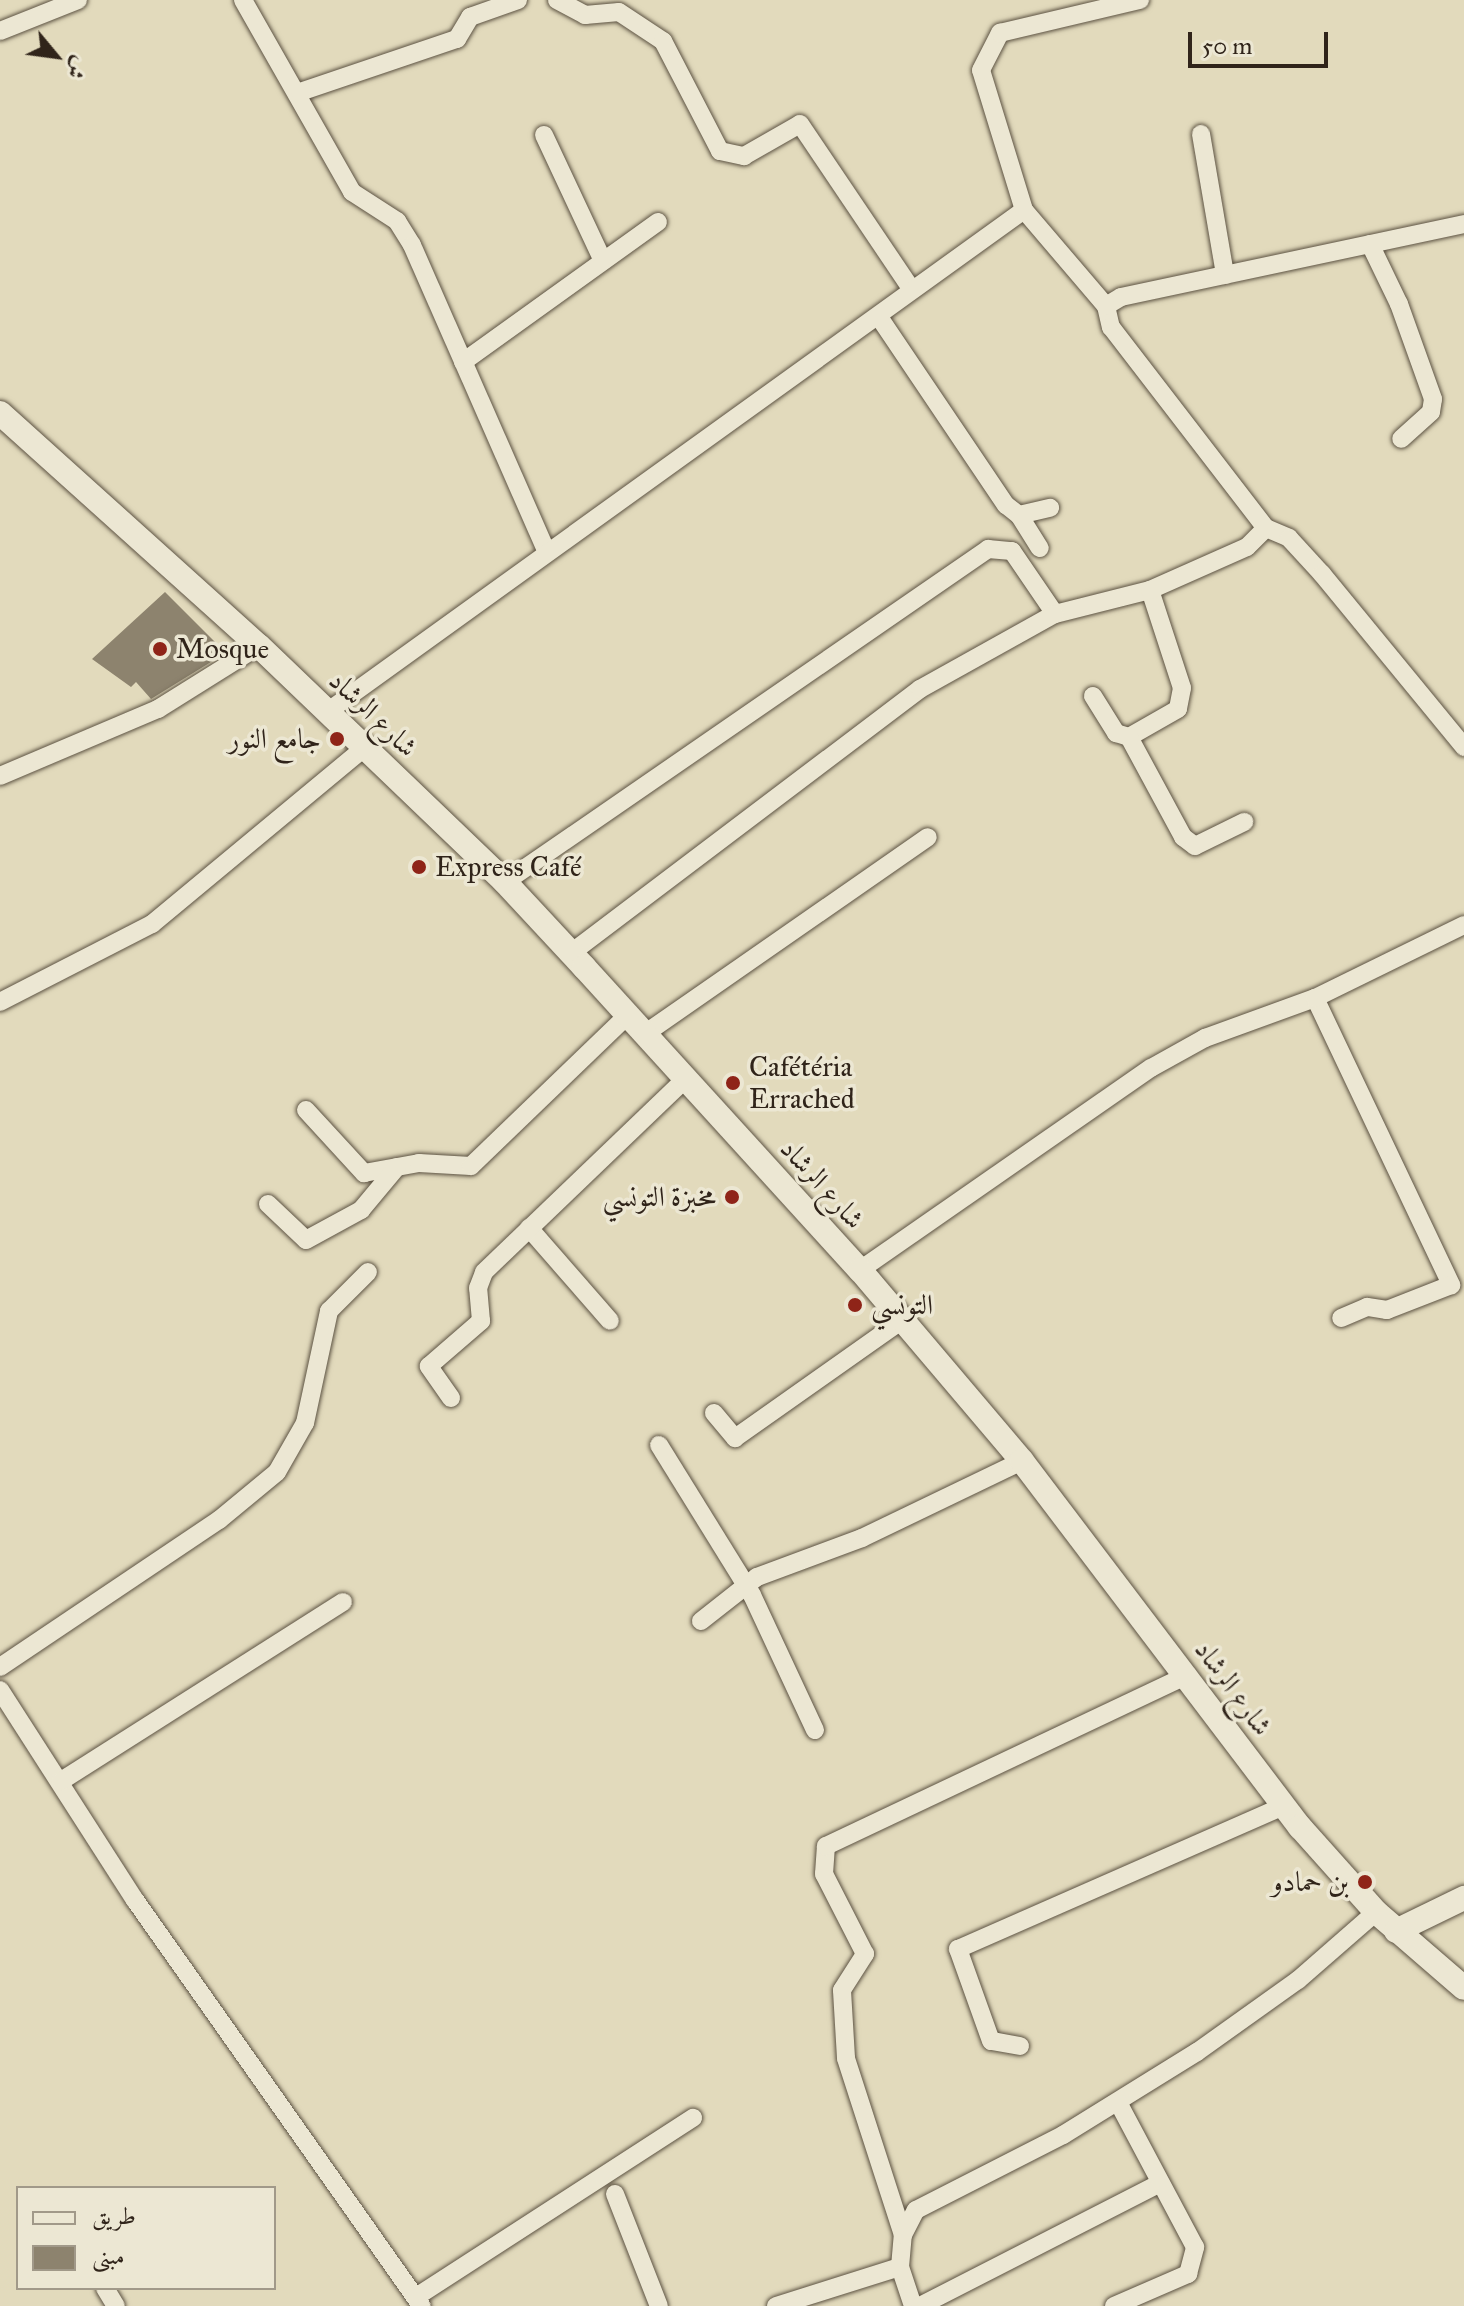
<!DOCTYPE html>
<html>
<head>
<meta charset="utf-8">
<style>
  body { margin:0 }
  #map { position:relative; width:1464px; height:2306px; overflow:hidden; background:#e2dabc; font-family:"IM FELL Great Primer",Amiri,serif }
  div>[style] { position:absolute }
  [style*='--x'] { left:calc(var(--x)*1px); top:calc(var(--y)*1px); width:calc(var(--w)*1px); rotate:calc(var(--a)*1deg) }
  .building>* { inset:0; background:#8d836e }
  .roads { filter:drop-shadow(0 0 2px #5c5242) drop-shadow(0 0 2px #5c5242) }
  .street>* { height:18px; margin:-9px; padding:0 9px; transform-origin:9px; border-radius:9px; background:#ece7d3 }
  .secondary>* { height:24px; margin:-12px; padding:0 12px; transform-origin:12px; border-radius:12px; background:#ece7d3 }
  .dots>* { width:22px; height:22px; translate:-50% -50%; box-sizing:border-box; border:4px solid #ece7d3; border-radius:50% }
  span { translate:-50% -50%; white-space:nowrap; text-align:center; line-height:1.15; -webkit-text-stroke:7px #ece7d3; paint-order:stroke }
  .poi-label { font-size:28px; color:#30241a }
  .left { translate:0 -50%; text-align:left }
  .right { translate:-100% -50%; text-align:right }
  .street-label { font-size:28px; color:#30241a }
  .legend { position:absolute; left:16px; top:2186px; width:260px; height:104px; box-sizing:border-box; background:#ece7d3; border:2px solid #a19989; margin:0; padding:10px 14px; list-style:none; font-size:24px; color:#30241a }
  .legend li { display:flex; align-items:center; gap:16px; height:40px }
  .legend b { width:40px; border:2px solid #a19989 }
  .north { position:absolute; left:16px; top:16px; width:80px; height:80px; -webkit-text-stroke:6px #ece7d3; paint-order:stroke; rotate:119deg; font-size:22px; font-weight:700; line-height:32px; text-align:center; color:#30241a }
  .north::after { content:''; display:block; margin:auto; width:28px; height:36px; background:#30241a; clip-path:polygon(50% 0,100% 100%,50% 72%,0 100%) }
  .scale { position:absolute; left:1188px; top:32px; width:140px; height:36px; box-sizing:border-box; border:4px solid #30241a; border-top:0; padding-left:10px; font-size:24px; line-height:28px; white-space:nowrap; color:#30241a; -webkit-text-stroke:6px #ece7d3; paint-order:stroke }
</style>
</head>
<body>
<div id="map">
  <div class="building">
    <i style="clip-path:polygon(165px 592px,220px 647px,219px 657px,151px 699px,136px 682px,131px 687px,92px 659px)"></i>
  </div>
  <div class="roads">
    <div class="street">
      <i style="--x:243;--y:0;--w:221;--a:60.4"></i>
      <i style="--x:352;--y:192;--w:54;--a:32.8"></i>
      <i style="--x:397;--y:221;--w:28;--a:58"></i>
      <i style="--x:412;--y:245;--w:333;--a:66.3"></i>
      <i style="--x:557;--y:0;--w:32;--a:28"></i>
      <i style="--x:585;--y:15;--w:34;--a:-5"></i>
      <i style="--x:619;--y:12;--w:53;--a:33.4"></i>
      <i style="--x:663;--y:41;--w:124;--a:62.6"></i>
      <i style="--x:720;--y:151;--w:25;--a:12"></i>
      <i style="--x:744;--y:156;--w:64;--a:-29.7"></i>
      <i style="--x:800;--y:124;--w:200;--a:56"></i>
      <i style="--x:0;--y:31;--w:84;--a:-21.7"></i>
      <i style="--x:300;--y:92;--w:166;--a:-18.7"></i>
      <i style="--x:457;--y:39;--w:26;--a:-59"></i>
      <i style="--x:470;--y:17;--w:51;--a:-19.5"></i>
      <i style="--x:1201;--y:134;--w:143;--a:80.3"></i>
      <i style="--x:544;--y:135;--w:139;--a:64.9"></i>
      <i style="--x:1024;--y:210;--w:146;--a:-107.1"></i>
      <i style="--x:981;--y:70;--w:42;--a:-62.8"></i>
      <i style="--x:1000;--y:33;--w:144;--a:-13.3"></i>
      <i style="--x:1370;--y:244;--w:67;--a:64.2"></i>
      <i style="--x:1399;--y:304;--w:101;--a:70.3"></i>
      <i style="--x:1433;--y:399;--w:13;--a:99"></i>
      <i style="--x:1431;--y:412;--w:40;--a:138"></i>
      <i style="--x:1106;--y:306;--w:22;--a:77"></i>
      <i style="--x:1111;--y:327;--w:254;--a:52.4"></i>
      <i style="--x:1266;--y:528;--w:25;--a:23"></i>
      <i style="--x:1289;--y:538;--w:49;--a:47.5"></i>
      <i style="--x:1322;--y:574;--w:224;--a:50.6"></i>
      <i style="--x:879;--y:317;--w:227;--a:56"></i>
      <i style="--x:1006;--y:505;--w:16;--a:38"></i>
      <i style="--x:1019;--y:515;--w:32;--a:-13"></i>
      <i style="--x:463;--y:362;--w:240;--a:-35.7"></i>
      <i style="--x:1019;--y:515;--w:39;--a:58"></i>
      <i style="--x:1150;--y:590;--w:103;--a:71.9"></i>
      <i style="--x:1182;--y:688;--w:21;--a:101"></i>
      <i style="--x:1178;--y:709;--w:56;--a:150.3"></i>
      <i style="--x:1129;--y:737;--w:114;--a:61.6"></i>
      <i style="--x:1183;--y:837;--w:15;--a:37"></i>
      <i style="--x:1195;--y:846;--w:55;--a:-26.1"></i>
      <i style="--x:1093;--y:696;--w:44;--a:58.1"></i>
      <i style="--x:1116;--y:733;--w:14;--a:17"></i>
      <i style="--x:327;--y:712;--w:859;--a:-35.76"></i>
      <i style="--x:1024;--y:210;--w:126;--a:49.5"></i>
      <i style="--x:1106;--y:306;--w:17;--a:-31"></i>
      <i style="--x:1121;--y:297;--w:351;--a:-12"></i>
      <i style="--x:0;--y:776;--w:172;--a:-23"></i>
      <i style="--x:158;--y:709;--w:119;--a:-32"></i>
      <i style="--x:505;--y:882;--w:587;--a:-34.58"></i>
      <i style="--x:988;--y:549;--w:24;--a:5"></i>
      <i style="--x:1012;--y:551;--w:76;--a:55.7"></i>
      <i style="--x:1055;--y:614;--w:98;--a:-14.2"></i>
      <i style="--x:1150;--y:590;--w:106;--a:-23.9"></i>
      <i style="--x:1247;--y:547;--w:27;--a:-45"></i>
      <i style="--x:571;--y:953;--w:438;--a:-37.1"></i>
      <i style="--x:920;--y:689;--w:154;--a:-29.1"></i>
      <i style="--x:1315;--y:998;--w:318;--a:64.6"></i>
      <i style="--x:1451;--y:1285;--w:69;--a:158.7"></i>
      <i style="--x:1387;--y:1310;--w:20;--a:-171"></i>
      <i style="--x:1367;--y:1307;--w:28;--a:157"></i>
      <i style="--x:0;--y:1002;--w:171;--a:-27.2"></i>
      <i style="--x:152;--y:924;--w:277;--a:-39.7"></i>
      <i style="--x:646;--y:1033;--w:343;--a:-34.8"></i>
      <i style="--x:306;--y:1110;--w:86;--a:47.4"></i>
      <i style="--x:364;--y:1173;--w:56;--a:-10.3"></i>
      <i style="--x:419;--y:1163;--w:52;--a:3.3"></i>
      <i style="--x:471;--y:1166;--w:218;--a:-43.9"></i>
      <i style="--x:268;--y:1204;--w:52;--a:43.5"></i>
      <i style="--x:306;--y:1240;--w:63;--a:-28.6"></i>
      <i style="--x:361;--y:1210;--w:56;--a:-50.1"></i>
      <i style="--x:529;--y:1228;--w:123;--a:48.9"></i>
      <i style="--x:860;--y:1270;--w:354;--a:-34.8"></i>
      <i style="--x:1151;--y:1068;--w:62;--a:-29.1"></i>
      <i style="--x:1205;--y:1038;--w:117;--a:-20"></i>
      <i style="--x:1315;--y:998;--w:166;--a:-26.1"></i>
      <i style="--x:451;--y:1398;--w:39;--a:-125"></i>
      <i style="--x:429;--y:1366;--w:69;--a:-40.9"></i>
      <i style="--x:481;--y:1321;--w:33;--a:-95"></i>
      <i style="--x:478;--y:1288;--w:17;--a:-69"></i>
      <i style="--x:484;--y:1272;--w:280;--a:-43.8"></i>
      <i style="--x:714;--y:1413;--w:33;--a:50"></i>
      <i style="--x:735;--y:1438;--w:204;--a:-35.2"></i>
      <i style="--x:659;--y:1445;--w:176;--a:58.2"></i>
      <i style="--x:752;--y:1595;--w:149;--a:65"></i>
      <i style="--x:701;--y:1621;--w:71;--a:-38.2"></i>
      <i style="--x:757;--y:1577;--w:112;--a:-20.4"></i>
      <i style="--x:862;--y:1538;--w:178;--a:-25.7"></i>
      <i style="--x:0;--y:1667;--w:264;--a:-33.9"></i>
      <i style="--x:219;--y:1520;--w:75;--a:-39.6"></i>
      <i style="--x:277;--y:1472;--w:56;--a:-60.3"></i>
      <i style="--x:305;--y:1423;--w:115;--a:-77.9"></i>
      <i style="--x:329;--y:1311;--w:55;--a:-45"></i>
      <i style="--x:0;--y:1690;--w:250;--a:57.3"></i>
      <i style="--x:135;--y:1900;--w:497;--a:54.8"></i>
      <i style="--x:61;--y:1781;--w:334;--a:-32.4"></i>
      <i style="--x:1020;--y:2046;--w:29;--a:-170"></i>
      <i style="--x:991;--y:2041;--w:98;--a:-109.7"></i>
      <i style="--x:958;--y:1949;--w:356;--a:-23.7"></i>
      <i style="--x:615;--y:2194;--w:120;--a:68.6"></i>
      <i style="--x:903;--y:2235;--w:186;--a:-107.9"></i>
      <i style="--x:846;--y:2058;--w:68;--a:-93.4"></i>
      <i style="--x:842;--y:1990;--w:43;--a:-57.4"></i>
      <i style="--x:865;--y:1954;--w:90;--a:-117.1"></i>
      <i style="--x:824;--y:1874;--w:28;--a:-86"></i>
      <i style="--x:826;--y:1846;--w:400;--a:-25.3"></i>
      <i style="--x:105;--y:2288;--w:21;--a:59"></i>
      <i style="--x:416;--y:2297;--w:330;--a:-32.9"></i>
      <i style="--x:776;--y:2306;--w:130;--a:-17.5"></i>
      <i style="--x:913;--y:2306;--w:41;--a:-108.4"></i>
      <i style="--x:900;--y:2267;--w:32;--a:-85"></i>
      <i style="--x:903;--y:2235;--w:28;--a:-63"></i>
      <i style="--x:916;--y:2210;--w:165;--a:-27"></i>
      <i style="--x:1063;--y:2135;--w:158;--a:-31.8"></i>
      <i style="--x:1197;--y:2052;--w:124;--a:-35.5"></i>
      <i style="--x:1298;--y:1980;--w:103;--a:-41.1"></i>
      <i style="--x:920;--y:2306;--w:270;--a:-27.1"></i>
      <i style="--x:1114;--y:2306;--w:81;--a:-23.4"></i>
      <i style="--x:1188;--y:2274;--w:28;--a:-75"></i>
      <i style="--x:1195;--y:2247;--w:164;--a:-118"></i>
    </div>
    <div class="secondary">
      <i style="--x:0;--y:413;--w:348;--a:42"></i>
      <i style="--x:259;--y:646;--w:341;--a:43.8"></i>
      <i style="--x:505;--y:882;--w:116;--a:47.1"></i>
      <i style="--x:584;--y:967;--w:410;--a:47.7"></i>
      <i style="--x:860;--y:1270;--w:250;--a:49.7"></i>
      <i style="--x:1022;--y:1461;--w:460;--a:52.8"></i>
      <i style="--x:1300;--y:1827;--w:114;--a:48.2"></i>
      <i style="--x:1376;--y:1912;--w:116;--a:40.8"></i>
      <i style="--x:1396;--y:1931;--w:76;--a:-25.9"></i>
    </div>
  </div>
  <div class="dots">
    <i style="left:160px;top:649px;background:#8f2418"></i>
    <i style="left:337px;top:739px;background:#8f2418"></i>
    <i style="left:419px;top:867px;background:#8f2418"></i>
    <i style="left:733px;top:1083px;background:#8f2418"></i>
    <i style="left:732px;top:1197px;background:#8f2418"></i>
    <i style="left:855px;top:1305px;background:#8f2418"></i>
    <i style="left:1365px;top:1882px;background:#8f2418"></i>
  </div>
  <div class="poi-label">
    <span class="left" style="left:176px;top:649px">Mosque</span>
    <span class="right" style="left:321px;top:739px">جامع النور</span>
    <span class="left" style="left:435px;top:867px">Express Café</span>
    <span class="left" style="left:749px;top:1083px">Cafétéria<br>Errached</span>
    <span class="right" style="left:716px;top:1197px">مخبزة التونسي</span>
    <span class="left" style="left:871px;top:1305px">التونسي</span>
    <span class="right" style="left:1349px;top:1882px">بن حمادو</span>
  </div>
  <div class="street-label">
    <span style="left:373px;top:714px;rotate:44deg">شارع الرشاد</span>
    <span style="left:822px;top:1184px;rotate:48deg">شارع الرشاد</span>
    <span style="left:1233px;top:1688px;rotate:54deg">شارع الرشاد</span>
  </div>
  <ul class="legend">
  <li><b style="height:10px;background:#ece7d3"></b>طريق</li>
  <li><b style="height:22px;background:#8d836e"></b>مبنى</li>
  </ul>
  <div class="north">ش</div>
  <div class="scale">50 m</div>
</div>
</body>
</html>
